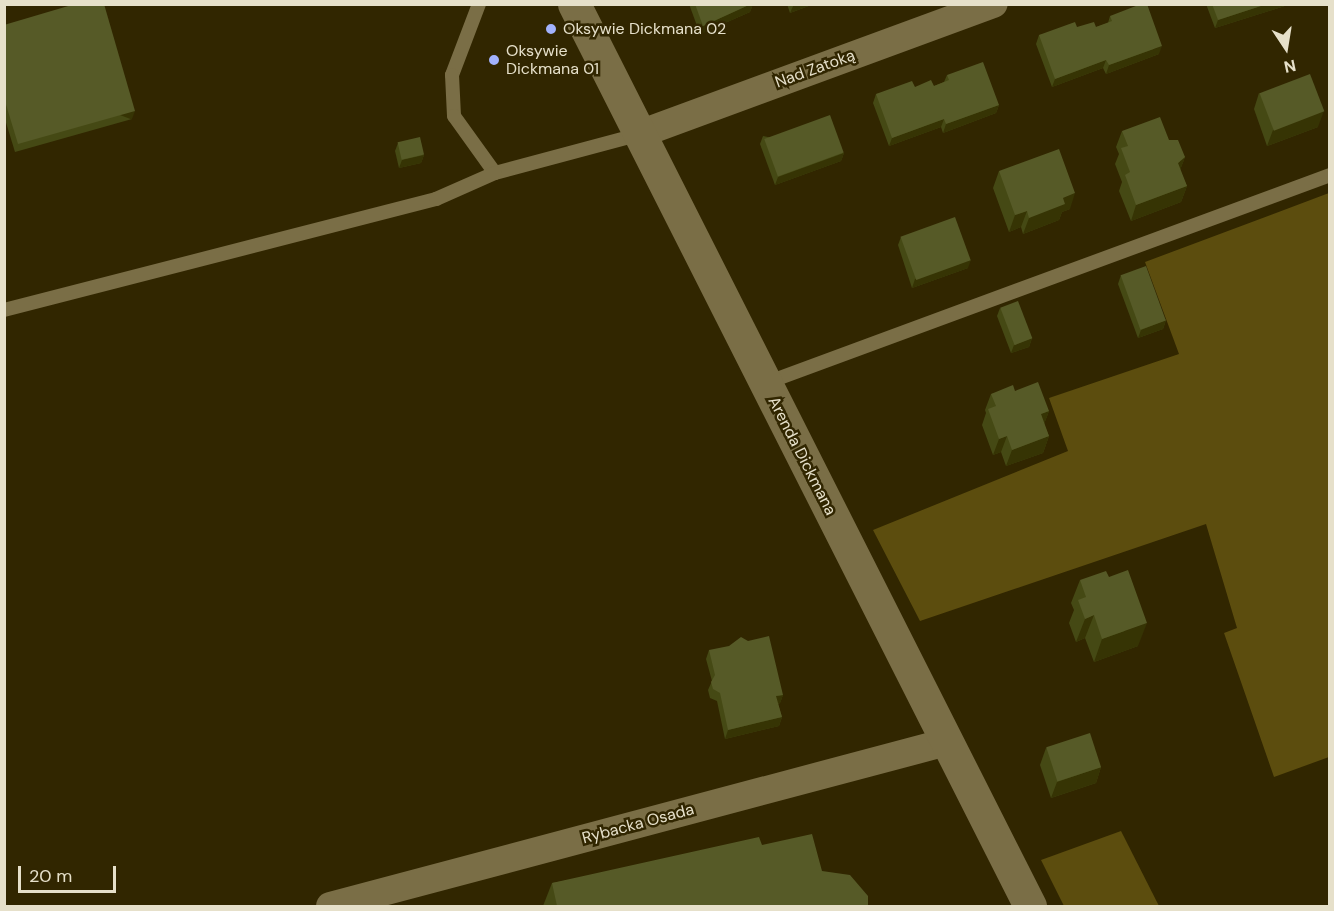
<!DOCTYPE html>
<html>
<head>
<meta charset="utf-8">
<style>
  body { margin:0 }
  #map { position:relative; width:1334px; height:911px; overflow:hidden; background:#312600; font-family:"DM Sans",sans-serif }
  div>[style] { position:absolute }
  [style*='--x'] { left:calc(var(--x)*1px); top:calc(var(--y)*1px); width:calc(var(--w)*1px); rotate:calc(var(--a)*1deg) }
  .green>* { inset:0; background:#5c4d0e }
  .lane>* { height:14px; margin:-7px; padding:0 7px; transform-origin:7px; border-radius:7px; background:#7a6e46 }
  .street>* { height:28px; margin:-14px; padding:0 14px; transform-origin:14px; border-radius:14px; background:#7a6e46 }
  .secondary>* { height:33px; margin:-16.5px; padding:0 16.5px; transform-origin:16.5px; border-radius:16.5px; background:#7a6e46 }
  .wall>* { inset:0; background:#454914 }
  .shaded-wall>* { inset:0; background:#363404; transform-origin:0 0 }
  .building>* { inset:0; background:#565a27; transform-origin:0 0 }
  .dots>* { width:16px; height:16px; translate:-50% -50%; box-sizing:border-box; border:3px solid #312600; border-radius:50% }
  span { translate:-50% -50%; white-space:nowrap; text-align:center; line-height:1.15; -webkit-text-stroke:5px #312600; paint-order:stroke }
  .poi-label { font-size:16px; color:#e6e0ca }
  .left { translate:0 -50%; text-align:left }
  .street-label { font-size:16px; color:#e6e0ca }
  .frame { position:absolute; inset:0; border:6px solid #e6e0ca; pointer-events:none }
  .north { position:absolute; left:1256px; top:18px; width:60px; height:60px; -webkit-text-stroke:4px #312600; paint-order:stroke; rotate:168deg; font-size:16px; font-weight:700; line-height:24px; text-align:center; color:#e6e0ca }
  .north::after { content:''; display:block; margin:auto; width:21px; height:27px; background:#e6e0ca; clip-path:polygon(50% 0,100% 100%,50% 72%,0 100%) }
  .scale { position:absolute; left:18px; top:866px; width:98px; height:27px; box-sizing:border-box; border:3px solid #e6e0ca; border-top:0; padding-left:8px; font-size:18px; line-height:21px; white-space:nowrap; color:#e6e0ca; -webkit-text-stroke:4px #312600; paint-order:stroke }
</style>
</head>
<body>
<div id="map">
  <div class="green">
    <i style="clip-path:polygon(1329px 193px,1329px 757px,1274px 777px,1224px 633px,1237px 628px,1206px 524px,920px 621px,873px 530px,1068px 451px,1049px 398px,1179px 354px,1145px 262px)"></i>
    <i style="clip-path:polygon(1121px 831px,1159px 906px,1064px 906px,1041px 860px)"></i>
  </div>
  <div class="lane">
    <i style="--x:479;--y:4;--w:76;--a:110.8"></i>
    <i style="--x:452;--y:75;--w:41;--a:87.2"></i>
    <i style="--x:454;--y:116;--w:70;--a:54.3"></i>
    <i style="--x:495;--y:173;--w:147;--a:-15"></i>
    <i style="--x:4;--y:310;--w:446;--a:-14.4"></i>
    <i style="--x:436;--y:199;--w:64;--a:-23.8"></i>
    <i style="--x:766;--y:383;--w:601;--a:-20.24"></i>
  </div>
  <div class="street">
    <i style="--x:637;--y:135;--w:380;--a:-20.2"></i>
    <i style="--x:330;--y:906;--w:638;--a:-14.89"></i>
  </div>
  <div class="secondary">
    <i style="--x:574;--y:4;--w:1011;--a:63.18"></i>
  </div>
  <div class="wall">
    <i style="clip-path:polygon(689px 4px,753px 4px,750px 12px,700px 34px)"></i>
    <i style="clip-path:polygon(787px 4px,814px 4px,790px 13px)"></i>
    <i style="clip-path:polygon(1206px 4px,1291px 4px,1215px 28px)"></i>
    <i style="clip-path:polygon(1110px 16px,1159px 54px,1106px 74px,1103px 68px,1052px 87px,1036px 44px,1039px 35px,1077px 27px,1096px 27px,1108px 23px)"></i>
    <i style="clip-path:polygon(4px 25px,132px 119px,15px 152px,4px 116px)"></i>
    <i style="clip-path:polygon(947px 75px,999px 105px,996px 113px,943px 133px,941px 127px,889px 146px,873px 103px,876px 94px,915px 87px,934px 86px,944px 82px)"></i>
    <i style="clip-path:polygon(1259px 93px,1318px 127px,1267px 146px,1254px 109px)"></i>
    <i style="clip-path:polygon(1122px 131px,1169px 140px,1185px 157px,1180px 170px,1187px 186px,1181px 202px,1131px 221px,1119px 191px,1122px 182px,1115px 164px,1119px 154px,1116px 147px)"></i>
    <i style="clip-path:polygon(763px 136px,844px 153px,841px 161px,775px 185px,760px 144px)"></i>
    <i style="clip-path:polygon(398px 143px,424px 155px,421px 163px,399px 168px,395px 151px)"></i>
    <i style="clip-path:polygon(999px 171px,1070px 209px,1062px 212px,1059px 220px,1023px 234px,1021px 227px,1009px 232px,993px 188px)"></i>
    <i style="clip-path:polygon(901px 237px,968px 268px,912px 288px,898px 245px)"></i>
    <i style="clip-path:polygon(1121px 275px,1166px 320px,1163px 329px,1138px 338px,1118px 284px)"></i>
    <i style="clip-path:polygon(1000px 308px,1032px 338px,1029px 347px,1011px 353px,997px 316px)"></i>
    <i style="clip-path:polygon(1015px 391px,1049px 411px,1044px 424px,1049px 436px,1043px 453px,1006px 466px,1001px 452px,993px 455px,982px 425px,986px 413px,985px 410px,991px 394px)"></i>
    <i style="clip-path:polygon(1080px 580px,1138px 646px,1094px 662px,1085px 638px,1076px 642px,1069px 623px,1074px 610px,1071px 603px)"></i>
    <i style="clip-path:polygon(709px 650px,783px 695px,780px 703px,778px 704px,782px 717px,779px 726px,725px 739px,717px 701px,710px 698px,708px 690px,712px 681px,706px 659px)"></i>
    <i style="clip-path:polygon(1046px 748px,1101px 767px,1096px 783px,1051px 798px,1040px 765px)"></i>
    <i style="clip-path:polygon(762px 845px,822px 871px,868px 906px,543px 906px,552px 883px)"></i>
  </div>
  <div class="shaded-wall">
    <i style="clip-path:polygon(751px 4px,753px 4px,750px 12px,700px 34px,703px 26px)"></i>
    <i style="clip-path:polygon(794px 4px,814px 4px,790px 13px)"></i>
    <i style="clip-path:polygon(1267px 4px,1291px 4px,1215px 28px,1218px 20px)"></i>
    <i style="clip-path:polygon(1162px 46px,1159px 54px,1106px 74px,1109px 65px)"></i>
    <i style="clip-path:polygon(1106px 60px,1103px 68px,1052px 87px,1055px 79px)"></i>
    <i style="clip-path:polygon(999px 105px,996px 113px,943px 133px,946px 124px)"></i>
    <i style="left:135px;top:111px;width:9px;height:122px;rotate:111deg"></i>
    <i style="clip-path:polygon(1324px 111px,1318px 127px,1267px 146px,1273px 130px)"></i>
    <i style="clip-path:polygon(944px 119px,941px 127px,889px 146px,892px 138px)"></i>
    <i style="clip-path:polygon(844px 153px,841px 161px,775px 185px,778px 177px)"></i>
    <i style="clip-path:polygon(424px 155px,421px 163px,399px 168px,402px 160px)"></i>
    <i style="clip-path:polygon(1185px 157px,1179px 173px,1178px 163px)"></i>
    <i style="clip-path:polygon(1187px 186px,1181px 202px,1131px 221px,1136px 205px)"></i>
    <i style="clip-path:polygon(1075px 193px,1070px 209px,1062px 212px,1059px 220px,1023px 234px,1029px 218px,1063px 198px)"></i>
    <i style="clip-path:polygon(1027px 211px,1021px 227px,1009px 232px,1015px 215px)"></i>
    <i style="clip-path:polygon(971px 260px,968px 268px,912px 288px,915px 279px)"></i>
    <i style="clip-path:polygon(1166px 320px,1163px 329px,1138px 338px,1141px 330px)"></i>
    <i style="clip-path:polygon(1032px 338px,1029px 347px,1011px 353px,1014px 345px)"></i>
    <i style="clip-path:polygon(1049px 411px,1043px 427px,1041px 414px)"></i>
    <i style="clip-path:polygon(1007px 436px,1001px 452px,993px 455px,999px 439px)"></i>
    <i style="clip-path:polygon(1049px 436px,1043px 453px,1006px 466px,1012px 450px)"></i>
    <i style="clip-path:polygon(1094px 615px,1085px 638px,1076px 642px,1085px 619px)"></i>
    <i style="clip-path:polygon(1147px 623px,1138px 646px,1094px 662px,1102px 639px)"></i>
    <i style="clip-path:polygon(783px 695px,780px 703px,773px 705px,776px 696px)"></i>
    <i style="clip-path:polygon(782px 717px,779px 726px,725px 739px,728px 730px)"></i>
    <i style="clip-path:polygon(1101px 767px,1096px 783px,1051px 798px,1057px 782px)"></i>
  </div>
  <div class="building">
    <i style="clip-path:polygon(75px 4px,104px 4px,135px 111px,18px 144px,4px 98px,4px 25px)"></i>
    <i style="clip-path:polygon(695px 4px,751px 4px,703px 26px)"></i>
    <i style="clip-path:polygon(1141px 4px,1147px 4px,1162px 46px,1109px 65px,1106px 60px,1055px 79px,1039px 35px,1075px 22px,1077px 27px,1094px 22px,1096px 27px,1112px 21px,1110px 16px)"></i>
    <i style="clip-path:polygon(1212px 4px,1267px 4px,1218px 20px)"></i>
    <i style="clip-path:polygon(983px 62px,999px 105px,946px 124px,944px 119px,892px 138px,876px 94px,912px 81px,915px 87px,931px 80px,934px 86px,949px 80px,947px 75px)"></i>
    <i style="left:1310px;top:74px;width:40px;height:54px;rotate:69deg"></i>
    <i style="left:830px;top:115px;width:40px;height:70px;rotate:70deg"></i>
    <i style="clip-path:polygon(1160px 117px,1169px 140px,1178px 140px,1185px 157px,1178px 163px,1187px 186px,1136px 205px,1125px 175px,1130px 172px,1121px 148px,1128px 146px,1122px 131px)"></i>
    <i style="left:420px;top:137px;width:18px;height:23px;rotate:77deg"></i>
    <i style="clip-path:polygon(1059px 149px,1075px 193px,1063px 198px,1065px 204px,1029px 218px,1027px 211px,1015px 215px,999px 171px)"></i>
    <i style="left:955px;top:217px;width:46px;height:58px;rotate:70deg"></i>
    <i style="left:1146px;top:266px;width:58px;height:27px;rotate:70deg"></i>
    <i style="left:1018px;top:301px;width:40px;height:19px;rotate:69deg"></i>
    <i style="clip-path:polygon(1038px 382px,1049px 411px,1041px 414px,1049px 436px,1012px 450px,1007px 436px,999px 439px,988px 409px,996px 406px,991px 394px,1013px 385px,1015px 391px)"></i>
    <i style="clip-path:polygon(1128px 570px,1147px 623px,1102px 639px,1094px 615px,1085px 619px,1078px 600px,1086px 597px,1080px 580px,1106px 571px,1109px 577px)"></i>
    <i style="clip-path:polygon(769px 636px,783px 695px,776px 696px,782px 717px,728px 730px,720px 693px,713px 689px,711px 682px,715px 675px,709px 650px,729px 646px,741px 637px,748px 641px)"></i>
    <i style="left:1090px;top:733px;width:36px;height:46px;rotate:72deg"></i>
    <i style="clip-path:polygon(812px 834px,822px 871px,850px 875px,868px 896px,868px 906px,557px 906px,552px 883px,759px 837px,762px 845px)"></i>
  </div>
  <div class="dots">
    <i style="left:551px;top:29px;background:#a2b2fd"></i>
    <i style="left:494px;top:60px;background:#a2b2fd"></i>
  </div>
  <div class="poi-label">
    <span class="left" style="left:563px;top:29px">Oksywie Dickmana 02</span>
    <span class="left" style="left:506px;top:60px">Oksywie<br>Dickmana 01</span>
  </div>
  <div class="street-label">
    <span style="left:815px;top:69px;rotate:-20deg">Nad Zatoką</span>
    <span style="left:802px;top:456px;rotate:63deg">Arenda Dickmana</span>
    <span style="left:638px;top:824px;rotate:-15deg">Rybacka Osada</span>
  </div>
  <div class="frame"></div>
  <div class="north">N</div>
  <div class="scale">20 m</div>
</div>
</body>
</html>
